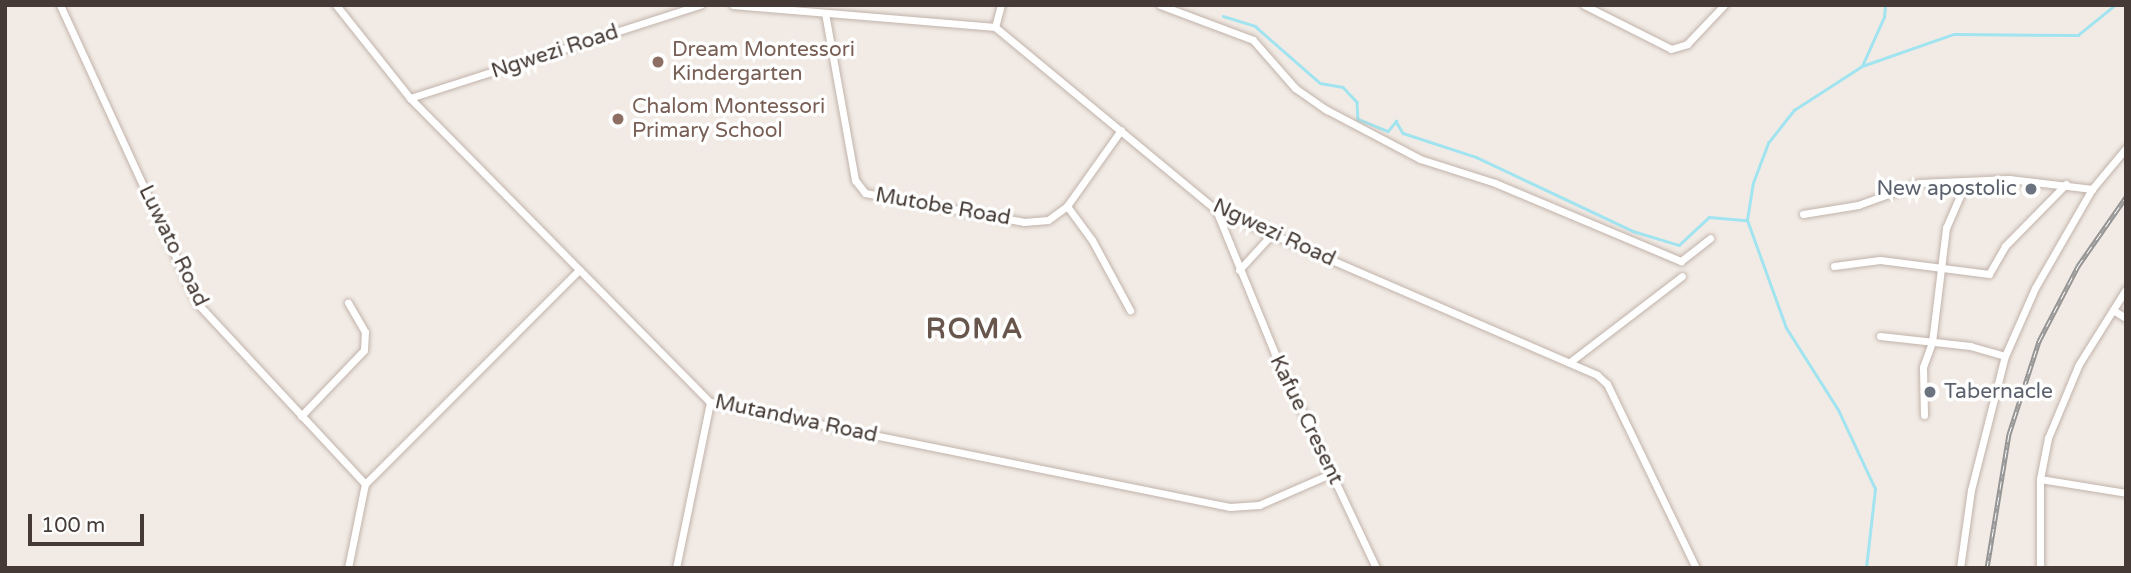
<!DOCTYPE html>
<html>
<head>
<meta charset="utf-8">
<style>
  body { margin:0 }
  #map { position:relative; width:2131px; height:573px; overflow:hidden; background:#f2ebe5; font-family:"Varela Round",sans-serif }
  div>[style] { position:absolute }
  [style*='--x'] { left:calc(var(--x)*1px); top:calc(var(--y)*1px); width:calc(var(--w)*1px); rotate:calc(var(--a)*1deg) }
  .stream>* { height:2.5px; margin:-1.25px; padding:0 1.25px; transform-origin:1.25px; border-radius:1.25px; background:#a1e4f0 }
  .roads { filter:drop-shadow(0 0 2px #c1b3ab) drop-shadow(0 0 2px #c1b3ab) }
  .minor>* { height:7px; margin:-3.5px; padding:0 3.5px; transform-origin:3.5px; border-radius:3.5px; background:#fff }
  .rail>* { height:5px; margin-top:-2.5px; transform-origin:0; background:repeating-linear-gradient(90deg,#fff 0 8px,#959595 0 16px); box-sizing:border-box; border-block:2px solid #959595 }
  .dots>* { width:19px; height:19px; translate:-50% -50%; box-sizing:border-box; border:4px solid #fff; border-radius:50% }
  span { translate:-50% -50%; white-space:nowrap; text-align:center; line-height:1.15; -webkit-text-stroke:7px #fff; paint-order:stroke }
  .education-label { font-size:21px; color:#785e54 }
  .left { translate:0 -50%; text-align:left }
  .street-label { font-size:21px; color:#453a35 }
  .worship-label { font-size:21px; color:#5b616d }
  .right { translate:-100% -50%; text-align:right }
  .district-label { font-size:28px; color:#68554c; font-weight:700; letter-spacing:2px }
  .frame { position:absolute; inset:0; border:7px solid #453a35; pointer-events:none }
  .scale { position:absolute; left:28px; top:514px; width:116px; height:32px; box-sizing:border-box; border:4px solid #453a35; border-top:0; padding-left:9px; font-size:21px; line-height:24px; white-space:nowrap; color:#453a35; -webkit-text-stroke:5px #fff; paint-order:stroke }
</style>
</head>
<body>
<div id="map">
  <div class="stream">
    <i style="--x:1223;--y:16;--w:34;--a:17"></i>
    <i style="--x:1255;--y:26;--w:86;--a:41.2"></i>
    <i style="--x:1320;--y:83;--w:23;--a:10"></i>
    <i style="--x:1343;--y:87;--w:21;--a:47"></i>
    <i style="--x:1357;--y:102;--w:17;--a:87"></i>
    <i style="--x:1358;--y:119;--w:32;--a:22"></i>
    <i style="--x:1388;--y:131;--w:13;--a:-51"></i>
    <i style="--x:1396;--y:121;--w:14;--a:60"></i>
    <i style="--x:1403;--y:133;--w:77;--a:18.2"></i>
    <i style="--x:1476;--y:157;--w:174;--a:25.2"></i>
    <i style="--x:1633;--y:231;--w:48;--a:16.9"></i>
    <i style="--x:1679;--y:245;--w:41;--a:-43"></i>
    <i style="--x:1709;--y:217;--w:37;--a:5"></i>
    <i style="--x:1862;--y:66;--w:54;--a:-65.8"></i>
    <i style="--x:1884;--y:17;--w:12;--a:-85"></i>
    <i style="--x:1866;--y:568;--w:80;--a:-83.5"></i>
    <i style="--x:1875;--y:489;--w:87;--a:-115.1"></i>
    <i style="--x:1838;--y:410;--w:97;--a:-122.4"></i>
    <i style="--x:1786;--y:328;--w:115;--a:-109.9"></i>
    <i style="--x:1747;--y:220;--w:37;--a:-81"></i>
    <i style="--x:1753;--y:183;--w:43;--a:-69.4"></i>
    <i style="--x:1768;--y:143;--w:42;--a:-51.8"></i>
    <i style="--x:1794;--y:110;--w:81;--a:-32.9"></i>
    <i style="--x:1862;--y:66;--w:97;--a:-19.2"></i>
    <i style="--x:1954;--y:34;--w:124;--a:0.5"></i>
    <i style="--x:2078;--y:35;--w:48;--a:-39"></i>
  </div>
  <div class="roads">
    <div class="minor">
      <i style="--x:60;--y:5;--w:328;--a:65.3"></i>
      <i style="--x:197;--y:303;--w:247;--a:47.1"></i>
      <i style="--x:336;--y:5;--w:119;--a:51.5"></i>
      <i style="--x:410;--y:98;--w:427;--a:45.4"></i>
      <i style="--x:710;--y:402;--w:530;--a:11.42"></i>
      <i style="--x:1230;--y:507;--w:29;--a:-4"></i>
      <i style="--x:1259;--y:505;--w:77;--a:-23.6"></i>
      <i style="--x:733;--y:5;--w:263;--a:4.8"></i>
      <i style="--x:995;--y:27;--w:287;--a:39.6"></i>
      <i style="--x:1216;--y:210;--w:415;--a:23.4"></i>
      <i style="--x:1597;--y:375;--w:13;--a:42"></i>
      <i style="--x:1607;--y:384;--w:204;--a:64.2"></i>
      <i style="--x:1160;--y:5;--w:99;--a:20.6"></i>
      <i style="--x:1253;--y:40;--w:64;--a:48.8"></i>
      <i style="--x:1295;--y:88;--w:39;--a:35"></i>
      <i style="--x:1327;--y:110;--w:105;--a:27.8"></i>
      <i style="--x:1420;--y:159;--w:79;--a:17.7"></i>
      <i style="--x:1495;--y:183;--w:202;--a:22.8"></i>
      <i style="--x:1681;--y:261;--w:37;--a:-38"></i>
      <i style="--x:1584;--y:5;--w:97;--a:26.8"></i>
      <i style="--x:1671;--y:49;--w:17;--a:-17"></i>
      <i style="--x:1687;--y:44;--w:54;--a:-46.5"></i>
      <i style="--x:825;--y:13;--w:170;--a:79.8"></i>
      <i style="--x:855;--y:180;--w:16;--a:52"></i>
      <i style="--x:865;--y:193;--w:162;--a:10.3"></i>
      <i style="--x:1024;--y:222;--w:24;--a:-5"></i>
      <i style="--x:1048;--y:220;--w:24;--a:-36"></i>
      <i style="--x:1067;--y:206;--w:93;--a:-54.6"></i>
      <i style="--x:995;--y:27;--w:23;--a:-75"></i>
      <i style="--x:410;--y:98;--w:305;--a:-17.8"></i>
      <i style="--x:1067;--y:206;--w:42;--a:53.7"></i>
      <i style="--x:1092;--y:240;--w:80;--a:61.5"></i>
      <i style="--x:1216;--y:210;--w:156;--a:67.7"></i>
      <i style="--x:1275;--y:354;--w:237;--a:64.7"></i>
      <i style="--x:1803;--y:214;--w:56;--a:-9.3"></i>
      <i style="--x:1858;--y:205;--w:65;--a:-19.8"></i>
      <i style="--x:1919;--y:183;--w:90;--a:-2.5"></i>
      <i style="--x:2009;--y:179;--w:84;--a:6.9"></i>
      <i style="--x:1834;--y:266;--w:46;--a:-7.4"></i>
      <i style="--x:1880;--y:260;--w:110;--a:7.3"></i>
      <i style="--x:1989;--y:274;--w:32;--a:-60"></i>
      <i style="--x:2005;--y:246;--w:87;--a:-45.5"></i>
      <i style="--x:1239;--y:270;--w:49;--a:-47.5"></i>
      <i style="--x:2113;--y:310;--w:15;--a:32"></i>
      <i style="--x:1880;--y:336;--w:91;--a:6.3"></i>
      <i style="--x:1970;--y:346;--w:36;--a:16"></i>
      <i style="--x:1570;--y:362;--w:141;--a:-37.5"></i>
      <i style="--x:1924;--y:415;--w:48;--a:-91.2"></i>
      <i style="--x:1923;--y:367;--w:27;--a:-70"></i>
      <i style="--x:1932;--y:342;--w:115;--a:-83"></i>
      <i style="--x:1946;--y:228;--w:50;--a:-66.5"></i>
      <i style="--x:301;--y:416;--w:91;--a:-46.3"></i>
      <i style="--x:364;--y:350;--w:18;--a:-87"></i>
      <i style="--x:365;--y:332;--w:34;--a:-120"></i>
      <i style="--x:2040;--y:479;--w:87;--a:9.2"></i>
      <i style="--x:348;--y:568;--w:86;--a:-78.6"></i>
      <i style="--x:365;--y:484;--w:303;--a:-45"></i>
      <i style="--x:676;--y:568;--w:169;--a:-78.4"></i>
      <i style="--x:1960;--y:568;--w:79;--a:-82"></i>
      <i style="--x:1971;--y:490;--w:138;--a:-75.8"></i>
      <i style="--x:2005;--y:356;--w:74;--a:-66.2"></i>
      <i style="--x:2035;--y:288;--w:114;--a:-60.1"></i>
      <i style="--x:2092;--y:189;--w:53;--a:-50.3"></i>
      <i style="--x:2040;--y:568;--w:89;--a:-90"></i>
      <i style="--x:2040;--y:479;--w:42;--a:-79"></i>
      <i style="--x:2048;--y:438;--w:80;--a:-67.3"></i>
      <i style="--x:2079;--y:364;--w:89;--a:-57.9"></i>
    </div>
  </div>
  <div class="rail">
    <i style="--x:1987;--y:568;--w:136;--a:-80.7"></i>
    <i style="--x:2009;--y:434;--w:98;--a:-72.1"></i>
    <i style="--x:2039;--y:341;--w:85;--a:-62.5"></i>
    <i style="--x:2078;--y:266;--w:84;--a:-55.2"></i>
  </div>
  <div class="dots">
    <i style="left:658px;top:62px;background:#8d6e63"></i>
    <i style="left:618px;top:119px;background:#8d6e63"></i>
    <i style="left:2031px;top:189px;background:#6b7280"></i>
    <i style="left:1930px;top:392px;background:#6b7280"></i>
  </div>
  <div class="education-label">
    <span class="left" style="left:672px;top:62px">Dream Montessori<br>Kindergarten</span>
    <span class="left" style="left:632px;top:119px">Chalom Montessori<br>Primary School</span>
  </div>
  <div class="street-label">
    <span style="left:555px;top:52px;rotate:-18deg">Ngwezi Road</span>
    <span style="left:943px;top:207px;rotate:10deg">Mutobe Road</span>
    <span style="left:1274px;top:233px;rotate:25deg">Ngwezi Road</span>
    <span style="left:173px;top:246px;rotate:64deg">Luwato Road</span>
    <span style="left:796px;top:419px;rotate:12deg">Mutandwa Road</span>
    <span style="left:1306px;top:420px;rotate:64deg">Kafue Cresent</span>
  </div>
  <div class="worship-label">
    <span class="right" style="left:2017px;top:189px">New apostolic</span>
    <span class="left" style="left:1944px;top:392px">Tabernacle</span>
  </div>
  <div class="district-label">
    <span style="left:975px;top:329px">ROMA</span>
  </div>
  <div class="frame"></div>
  <div class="scale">100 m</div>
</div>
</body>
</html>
